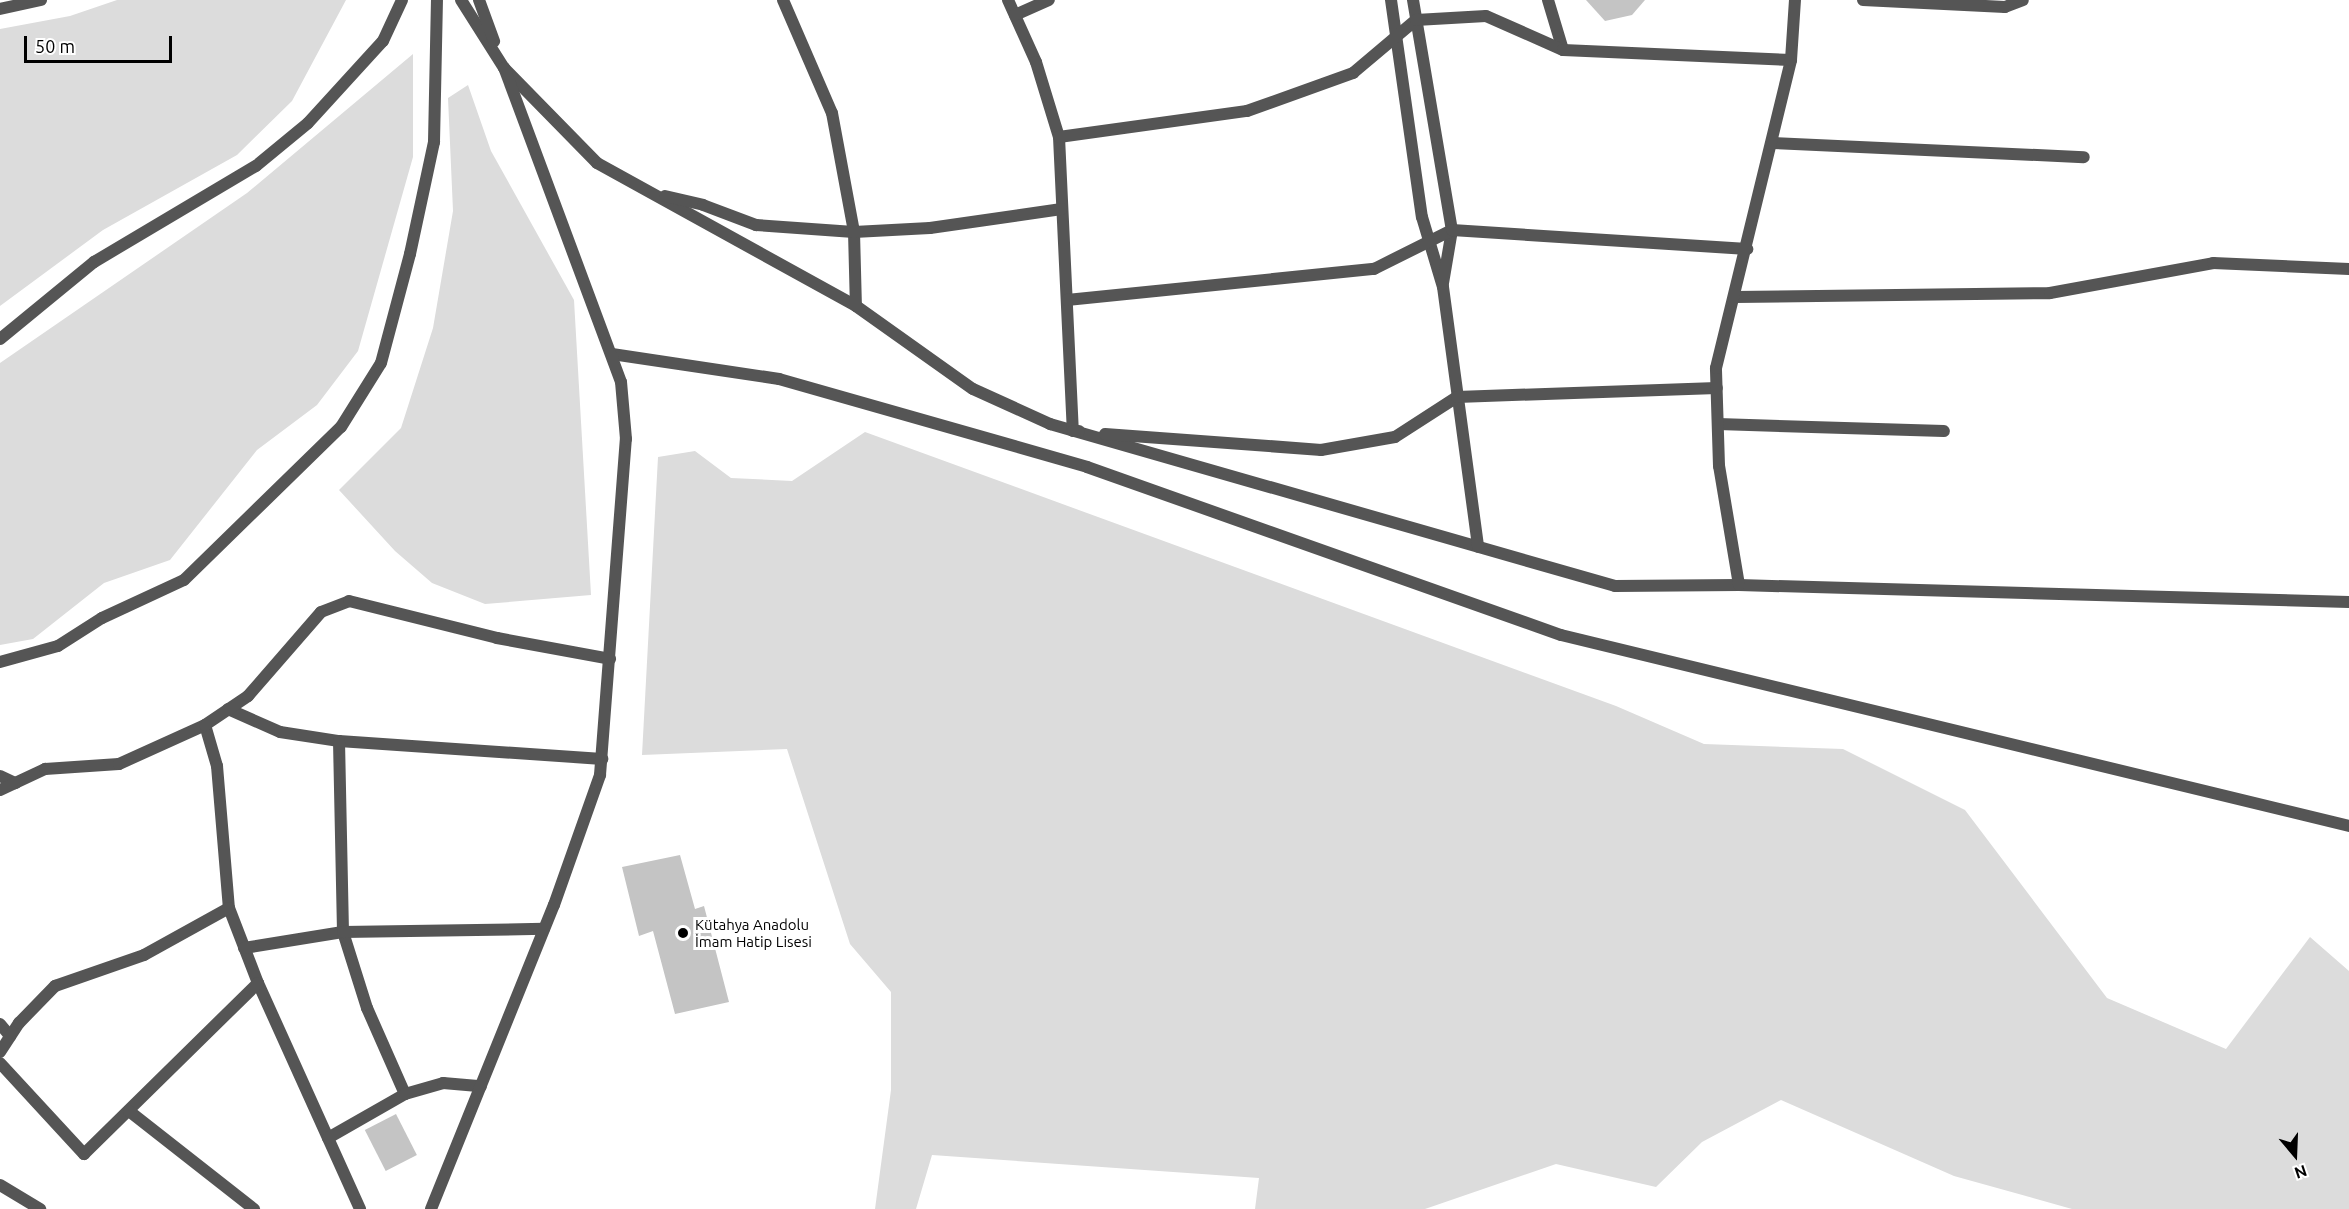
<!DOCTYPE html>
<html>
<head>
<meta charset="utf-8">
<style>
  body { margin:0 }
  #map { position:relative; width:2349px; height:1209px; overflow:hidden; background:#fff; font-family:Ubuntu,sans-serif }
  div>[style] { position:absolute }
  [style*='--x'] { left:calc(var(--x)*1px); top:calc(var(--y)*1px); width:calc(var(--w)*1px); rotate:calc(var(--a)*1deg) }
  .green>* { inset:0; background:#dcdcdc }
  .building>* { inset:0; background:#c4c4c4; transform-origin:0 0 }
  .minor>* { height:12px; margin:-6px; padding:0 6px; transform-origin:6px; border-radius:6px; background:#555 }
  .tertiary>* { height:12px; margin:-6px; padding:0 6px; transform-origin:6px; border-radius:6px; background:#555 }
  .dots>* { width:16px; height:16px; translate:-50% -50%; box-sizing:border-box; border:3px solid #fff; border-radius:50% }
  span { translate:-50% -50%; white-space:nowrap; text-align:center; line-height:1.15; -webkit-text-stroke:6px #fff; paint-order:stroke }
  .poi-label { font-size:15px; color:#000 }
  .left { translate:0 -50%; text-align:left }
  .north { position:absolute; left:2265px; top:1125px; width:60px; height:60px; -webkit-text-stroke:4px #fff; paint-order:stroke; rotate:161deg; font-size:16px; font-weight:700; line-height:24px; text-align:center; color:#000 }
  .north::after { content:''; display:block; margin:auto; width:21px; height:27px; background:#000; clip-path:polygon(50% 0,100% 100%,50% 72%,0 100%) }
  .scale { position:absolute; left:24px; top:36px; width:148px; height:27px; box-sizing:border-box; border:3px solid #000; border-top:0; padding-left:8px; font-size:18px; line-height:21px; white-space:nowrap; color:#000; -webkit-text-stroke:4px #fff; paint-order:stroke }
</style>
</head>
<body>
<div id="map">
  <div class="green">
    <i style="clip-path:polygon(117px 0,346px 0,292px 101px,237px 155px,103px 230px,0 306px,0 29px,70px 16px)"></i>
    <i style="clip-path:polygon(413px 54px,413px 157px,358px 351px,317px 405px,257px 450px,170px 560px,104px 583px,33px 639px,0 645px,0 363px,247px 193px)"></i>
    <i style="clip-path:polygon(468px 85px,491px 151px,574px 300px,591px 595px,485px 604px,432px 583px,395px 551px,339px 490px,401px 428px,433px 328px,453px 211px,448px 98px)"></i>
    <i style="clip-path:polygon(865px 432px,1616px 706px,1704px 744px,1843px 749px,1965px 810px,2107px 998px,2226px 1049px,2310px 937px,2349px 971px,2349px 1209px,2072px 1209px,1954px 1176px,1781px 1100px,1702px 1142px,1656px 1187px,1556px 1164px,1425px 1209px,1255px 1209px,1259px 1178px,932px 1155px,916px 1209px,875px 1209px,891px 1090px,891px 992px,850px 944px,787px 749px,642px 755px,658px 457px,695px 451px,731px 478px,792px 481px)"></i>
  </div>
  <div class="building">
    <i style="clip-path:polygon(1586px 0,1645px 0,1632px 15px,1605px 21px)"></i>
    <i style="clip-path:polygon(680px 855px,695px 909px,704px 906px,729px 1002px,675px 1014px,653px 931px,639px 936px,622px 867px)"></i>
    <i style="left:396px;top:1114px;width:46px;height:35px;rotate:63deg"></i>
  </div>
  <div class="minor">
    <i style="--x:461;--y:0;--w:80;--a:57.7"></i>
    <i style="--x:504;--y:68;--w:133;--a:45.6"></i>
    <i style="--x:597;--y:163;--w:296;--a:28.9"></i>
    <i style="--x:856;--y:306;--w:143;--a:35.4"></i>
    <i style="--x:973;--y:389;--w:85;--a:24.4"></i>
    <i style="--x:1050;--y:424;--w:588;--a:16"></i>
    <i style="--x:1615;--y:586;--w:124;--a:-0.5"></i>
    <i style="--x:1739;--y:585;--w:610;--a:1.6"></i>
    <i style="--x:479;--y:0;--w:44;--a:69.9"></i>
    <i style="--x:783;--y:0;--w:123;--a:66.6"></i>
    <i style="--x:832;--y:113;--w:121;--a:79.5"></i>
    <i style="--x:854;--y:232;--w:74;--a:88.5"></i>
    <i style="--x:1008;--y:0;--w:68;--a:65.7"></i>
    <i style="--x:1036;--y:62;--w:78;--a:73"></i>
    <i style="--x:1059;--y:137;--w:294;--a:87.3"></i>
    <i style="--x:1073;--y:431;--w:6;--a:0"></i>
    <i style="--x:1391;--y:0;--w:219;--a:81.9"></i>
    <i style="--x:1422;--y:217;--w:73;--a:73.3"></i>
    <i style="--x:1443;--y:287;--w:262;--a:82.3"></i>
    <i style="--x:1413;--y:0;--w:233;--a:80.4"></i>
    <i style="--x:1452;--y:230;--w:54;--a:99.6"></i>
    <i style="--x:1548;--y:0;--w:52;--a:73.3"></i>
    <i style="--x:1863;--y:0;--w:142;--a:2.8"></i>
    <i style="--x:2005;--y:7;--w:19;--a:-21"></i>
    <i style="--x:0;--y:9;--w:42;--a:-12.4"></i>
    <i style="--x:1015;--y:15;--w:37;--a:-24"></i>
    <i style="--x:1059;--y:137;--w:190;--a:-7.9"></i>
    <i style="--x:1247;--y:111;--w:113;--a:-19.7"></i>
    <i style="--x:1353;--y:73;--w:82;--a:-40.1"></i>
    <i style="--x:1416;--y:20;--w:70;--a:-3.3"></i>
    <i style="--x:1486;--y:16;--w:84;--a:23.8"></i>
    <i style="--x:1563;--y:50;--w:228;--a:2.5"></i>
    <i style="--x:1772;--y:143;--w:312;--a:2.6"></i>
    <i style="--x:665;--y:196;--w:39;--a:13"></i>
    <i style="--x:703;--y:205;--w:57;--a:20.7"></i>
    <i style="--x:756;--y:225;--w:98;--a:4.1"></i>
    <i style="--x:854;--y:232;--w:76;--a:-3"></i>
    <i style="--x:930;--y:228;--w:133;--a:-8.2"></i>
    <i style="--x:1735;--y:297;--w:315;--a:-0.7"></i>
    <i style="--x:2050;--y:293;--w:166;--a:-10.4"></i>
    <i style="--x:2213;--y:263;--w:136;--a:2.5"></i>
    <i style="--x:1067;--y:300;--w:309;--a:-5.8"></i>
    <i style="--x:1374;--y:269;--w:87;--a:-26.6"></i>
    <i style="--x:1452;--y:230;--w:296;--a:3.7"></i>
    <i style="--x:0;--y:339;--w:122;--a:-39.3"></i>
    <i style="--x:94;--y:262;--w:188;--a:-30.7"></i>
    <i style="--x:256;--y:166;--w:67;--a:-39.6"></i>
    <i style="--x:308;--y:123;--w:111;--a:-47.6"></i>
    <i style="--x:383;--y:41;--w:45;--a:-65.1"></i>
    <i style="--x:1718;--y:424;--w:226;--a:1.8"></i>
    <i style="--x:1105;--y:434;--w:217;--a:4.2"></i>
    <i style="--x:1321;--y:450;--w:75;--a:-10"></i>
    <i style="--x:1395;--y:437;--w:74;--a:-32.8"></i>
    <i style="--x:1457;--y:397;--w:260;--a:-2"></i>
    <i style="--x:1739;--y:585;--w:121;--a:-99.5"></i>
    <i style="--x:1719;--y:466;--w:98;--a:-91.8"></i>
    <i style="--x:1716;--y:368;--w:317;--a:-76.3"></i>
    <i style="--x:1791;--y:60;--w:60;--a:-86.2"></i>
    <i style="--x:0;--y:662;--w:60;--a:-15.4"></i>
    <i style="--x:58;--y:646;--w:52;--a:-32.5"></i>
    <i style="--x:102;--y:618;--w:90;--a:-24.9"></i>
    <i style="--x:184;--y:580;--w:219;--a:-44.3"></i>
    <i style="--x:341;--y:427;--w:75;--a:-58"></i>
    <i style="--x:381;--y:363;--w:113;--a:-75.1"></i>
    <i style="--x:410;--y:254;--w:115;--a:-77.9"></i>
    <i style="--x:434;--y:142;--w:142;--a:-88.8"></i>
    <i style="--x:228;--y:709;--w:57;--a:23.9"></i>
    <i style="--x:280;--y:732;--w:60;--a:8.7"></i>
    <i style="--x:339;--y:741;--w:264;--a:3.9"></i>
    <i style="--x:205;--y:725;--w:43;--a:73.7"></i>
    <i style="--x:217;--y:766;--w:143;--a:85.2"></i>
    <i style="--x:229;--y:908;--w:80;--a:68.9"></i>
    <i style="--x:258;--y:983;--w:248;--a:65.7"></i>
    <i style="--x:339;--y:741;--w:191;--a:88.8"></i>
    <i style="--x:343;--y:932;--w:80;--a:72.5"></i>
    <i style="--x:367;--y:1008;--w:94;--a:66.2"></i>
    <i style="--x:0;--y:776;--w:17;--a:25"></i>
    <i style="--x:0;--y:790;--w:50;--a:-25"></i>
    <i style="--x:45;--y:769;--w:74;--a:-3.9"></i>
    <i style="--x:119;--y:764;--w:94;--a:-24.4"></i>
    <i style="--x:205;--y:725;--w:52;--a:-34"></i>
    <i style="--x:248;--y:696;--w:111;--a:-49"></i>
    <i style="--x:321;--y:612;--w:30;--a:-21"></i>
    <i style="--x:349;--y:601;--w:153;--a:14"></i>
    <i style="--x:497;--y:638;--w:115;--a:10.5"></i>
    <i style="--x:244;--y:948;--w:100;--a:-9.2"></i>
    <i style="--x:343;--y:932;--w:201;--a:-0.9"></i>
    <i style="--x:0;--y:1024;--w:16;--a:50"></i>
    <i style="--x:0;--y:1052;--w:35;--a:-57"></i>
    <i style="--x:19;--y:1023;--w:52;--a:-45.8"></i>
    <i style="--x:55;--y:986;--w:94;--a:-19.2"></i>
    <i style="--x:144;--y:955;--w:97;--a:-28.9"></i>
    <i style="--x:0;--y:1063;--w:124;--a:47.3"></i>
    <i style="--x:84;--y:1154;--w:244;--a:-44.5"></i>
    <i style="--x:129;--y:1111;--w:159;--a:38.1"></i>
    <i style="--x:328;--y:1138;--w:89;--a:-29.7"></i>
    <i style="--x:405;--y:1094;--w:40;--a:-16"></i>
    <i style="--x:443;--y:1083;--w:38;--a:5"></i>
    <i style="--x:0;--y:1185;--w:47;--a:31"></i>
  </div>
  <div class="tertiary">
    <i style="--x:612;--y:354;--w:169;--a:8.5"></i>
    <i style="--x:779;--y:379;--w:320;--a:15.9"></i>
    <i style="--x:1087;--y:467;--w:503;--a:19.52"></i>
    <i style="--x:1561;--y:635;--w:811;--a:13.62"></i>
    <i style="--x:431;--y:1209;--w:328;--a:-68"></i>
    <i style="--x:554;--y:905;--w:138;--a:-70.5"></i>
    <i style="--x:600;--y:775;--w:337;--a:-85.6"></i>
    <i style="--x:626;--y:439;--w:57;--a:-95"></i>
    <i style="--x:621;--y:382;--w:335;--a:-110.4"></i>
  </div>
  <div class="dots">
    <i style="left:683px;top:933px;background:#000"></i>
  </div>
  <div class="poi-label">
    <span class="left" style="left:695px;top:933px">Kütahya Anadolu<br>İmam Hatip Lisesi</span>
  </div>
  <div class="north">N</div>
  <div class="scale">50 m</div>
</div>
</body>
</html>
